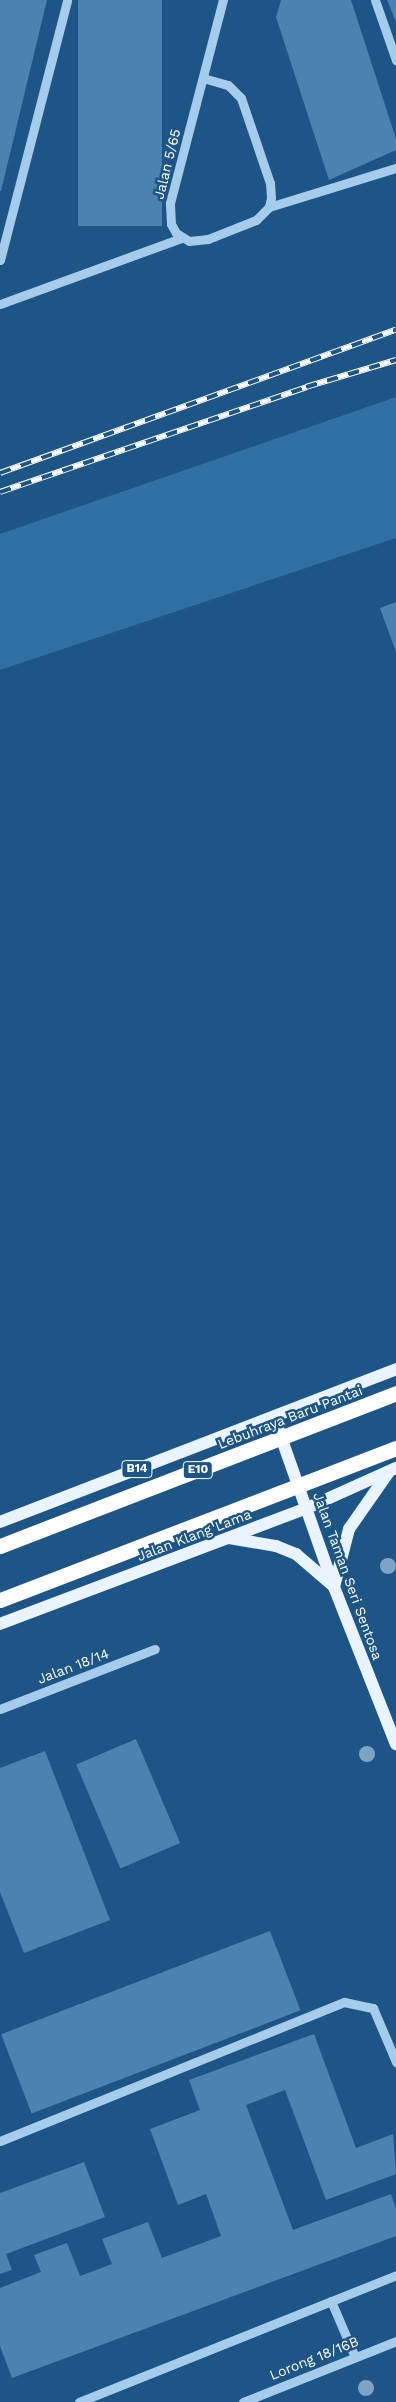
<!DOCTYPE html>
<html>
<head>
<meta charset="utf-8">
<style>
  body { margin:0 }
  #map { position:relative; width:396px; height:2402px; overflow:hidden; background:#1d5686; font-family:"Work Sans",sans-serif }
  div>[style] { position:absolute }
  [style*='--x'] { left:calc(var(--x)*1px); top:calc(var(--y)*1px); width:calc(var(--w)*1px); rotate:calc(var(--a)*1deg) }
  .green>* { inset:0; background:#3070a3 }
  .building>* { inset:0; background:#4a82b1; transform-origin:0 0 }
  .minor>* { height:9px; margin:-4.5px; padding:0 4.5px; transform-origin:4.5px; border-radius:4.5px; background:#a5cceb }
  .major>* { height:12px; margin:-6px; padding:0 6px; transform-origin:6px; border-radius:6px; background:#e9f4fe }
  .rail>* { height:5.5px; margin-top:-2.75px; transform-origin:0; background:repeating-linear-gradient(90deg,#1d5686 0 11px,#fff 0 22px); box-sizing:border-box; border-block:1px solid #fff }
  .highway-bridge>* { height:15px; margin:-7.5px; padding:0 7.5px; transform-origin:7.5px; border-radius:7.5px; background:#fff }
  .trees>* { width:16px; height:16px; margin:-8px; border-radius:50%; background:#7ca4c5 }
  span { translate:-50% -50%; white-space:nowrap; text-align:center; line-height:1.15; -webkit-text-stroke:5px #1d5686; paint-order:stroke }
  .shield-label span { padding:1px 4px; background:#1d5686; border:1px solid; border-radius:4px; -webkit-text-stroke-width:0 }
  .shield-label { font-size:12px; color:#fff; font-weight:700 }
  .street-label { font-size:14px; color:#fff }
</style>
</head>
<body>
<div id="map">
  <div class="green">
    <i style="clip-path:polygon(396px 397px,396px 538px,0 670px,0 534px)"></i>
  </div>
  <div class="building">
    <i style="clip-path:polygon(0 0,47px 0,1px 191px,0 191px)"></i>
    <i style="left:78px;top:0;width:84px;height:226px"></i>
    <i style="clip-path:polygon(281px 0,351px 0,396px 139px,396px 150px,329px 180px,276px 17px)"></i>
    <i style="clip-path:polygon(387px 0,396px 0,396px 22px)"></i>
    <i style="clip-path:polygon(396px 602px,396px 652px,380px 608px)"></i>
    <i style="left:136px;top:1739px;width:113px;height:65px;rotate:67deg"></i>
    <i style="clip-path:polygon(45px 1751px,110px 1920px,24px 1953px,0 1892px,0 1768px)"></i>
    <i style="left:270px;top:1931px;width:85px;height:288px;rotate:69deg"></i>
    <i style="clip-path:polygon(314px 2034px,356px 2148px,393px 2134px,396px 2174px,326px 2200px,285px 2090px,246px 2105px,293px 2230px,391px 2194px,396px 2209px,396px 2236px,12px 2378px,0 2346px,0 2288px,41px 2272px,34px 2255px,67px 2243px,80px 2276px,112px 2264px,102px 2239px,148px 2222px,162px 2258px,221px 2236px,206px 2194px,178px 2205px,150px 2129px,200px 2110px,189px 2080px)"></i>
    <i style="clip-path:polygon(84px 2162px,105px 2217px,6px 2254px,12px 2270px,0 2274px,0 2193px)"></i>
  </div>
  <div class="minor">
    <i style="--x:375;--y:0;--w:64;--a:70.7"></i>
    <i style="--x:203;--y:78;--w:26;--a:16"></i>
    <i style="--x:228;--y:85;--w:18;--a:45"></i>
    <i style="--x:241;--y:98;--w:90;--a:71.2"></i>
    <i style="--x:270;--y:183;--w:15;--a:86"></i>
    <i style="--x:271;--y:198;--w:9;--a:103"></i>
    <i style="--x:269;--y:207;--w:18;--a:135"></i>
    <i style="--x:256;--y:220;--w:52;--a:158.4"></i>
    <i style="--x:208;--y:239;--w:19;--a:174"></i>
    <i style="--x:189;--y:241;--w:15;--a:-148"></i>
    <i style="--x:176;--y:233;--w:10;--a:-119"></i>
    <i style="--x:171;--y:224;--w:21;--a:-93"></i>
    <i style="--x:170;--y:203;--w:210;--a:-75.4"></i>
    <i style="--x:269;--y:207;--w:133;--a:-17.1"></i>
    <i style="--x:0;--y:260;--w:268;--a:-75.5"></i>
    <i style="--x:0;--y:304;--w:193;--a:-20"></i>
    <i style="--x:0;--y:1709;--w:166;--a:-21.2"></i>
    <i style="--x:0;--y:2141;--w:371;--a:-22"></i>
    <i style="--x:344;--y:2002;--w:30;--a:12"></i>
    <i style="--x:373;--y:2008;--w:59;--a:66.9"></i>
    <i style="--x:331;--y:2301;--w:61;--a:66.8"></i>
    <i style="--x:79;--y:2402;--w:341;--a:-21.8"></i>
    <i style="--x:243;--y:2402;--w:165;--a:-21.7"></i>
  </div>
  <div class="major">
    <i style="--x:274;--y:1417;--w:180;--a:70.6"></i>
    <i style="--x:334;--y:1587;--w:169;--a:68.5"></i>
    <i style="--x:0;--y:1522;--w:425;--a:-21.1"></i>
    <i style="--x:229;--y:1538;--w:48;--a:9.7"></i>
    <i style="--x:276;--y:1546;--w:22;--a:22"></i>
    <i style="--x:296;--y:1554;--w:46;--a:40.6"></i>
    <i style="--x:334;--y:1587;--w:60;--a:-75.5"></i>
    <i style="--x:349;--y:1529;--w:68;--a:-55.1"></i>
    <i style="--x:0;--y:1624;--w:328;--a:-20.7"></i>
    <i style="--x:307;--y:1508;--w:98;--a:-24.2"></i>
  </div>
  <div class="rail">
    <i style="--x:0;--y:473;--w:421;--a:-19.9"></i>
    <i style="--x:0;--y:492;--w:324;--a:-18.9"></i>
    <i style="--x:306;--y:387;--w:94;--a:-16.7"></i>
  </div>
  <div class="highway-bridge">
    <i style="--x:0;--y:1546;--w:425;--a:-21.1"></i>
    <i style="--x:0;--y:1600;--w:424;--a:-21"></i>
  </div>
  <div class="trees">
    <i style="left:388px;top:1566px"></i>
    <i style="left:367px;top:1754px"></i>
    <i style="left:366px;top:2388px"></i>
  </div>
  <div class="shield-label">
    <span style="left:137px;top:1469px">B14</span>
    <span style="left:198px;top:1470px">E10</span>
  </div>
  <div class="street-label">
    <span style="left:167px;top:164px;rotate:-76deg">Jalan 5/65</span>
    <span style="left:290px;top:1417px;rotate:-21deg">Lebuhraya Baru Pantai</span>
    <span style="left:194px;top:1535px;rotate:-21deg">Jalan Klang Lama</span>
    <span style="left:348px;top:1576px;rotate:70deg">Jalan Taman Seri Sentosa</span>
    <span style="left:73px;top:1666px;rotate:-21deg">Jalan 18/14</span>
    <span style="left:314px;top:2358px;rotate:-22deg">Lorong 18/16B</span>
  </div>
</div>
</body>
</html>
